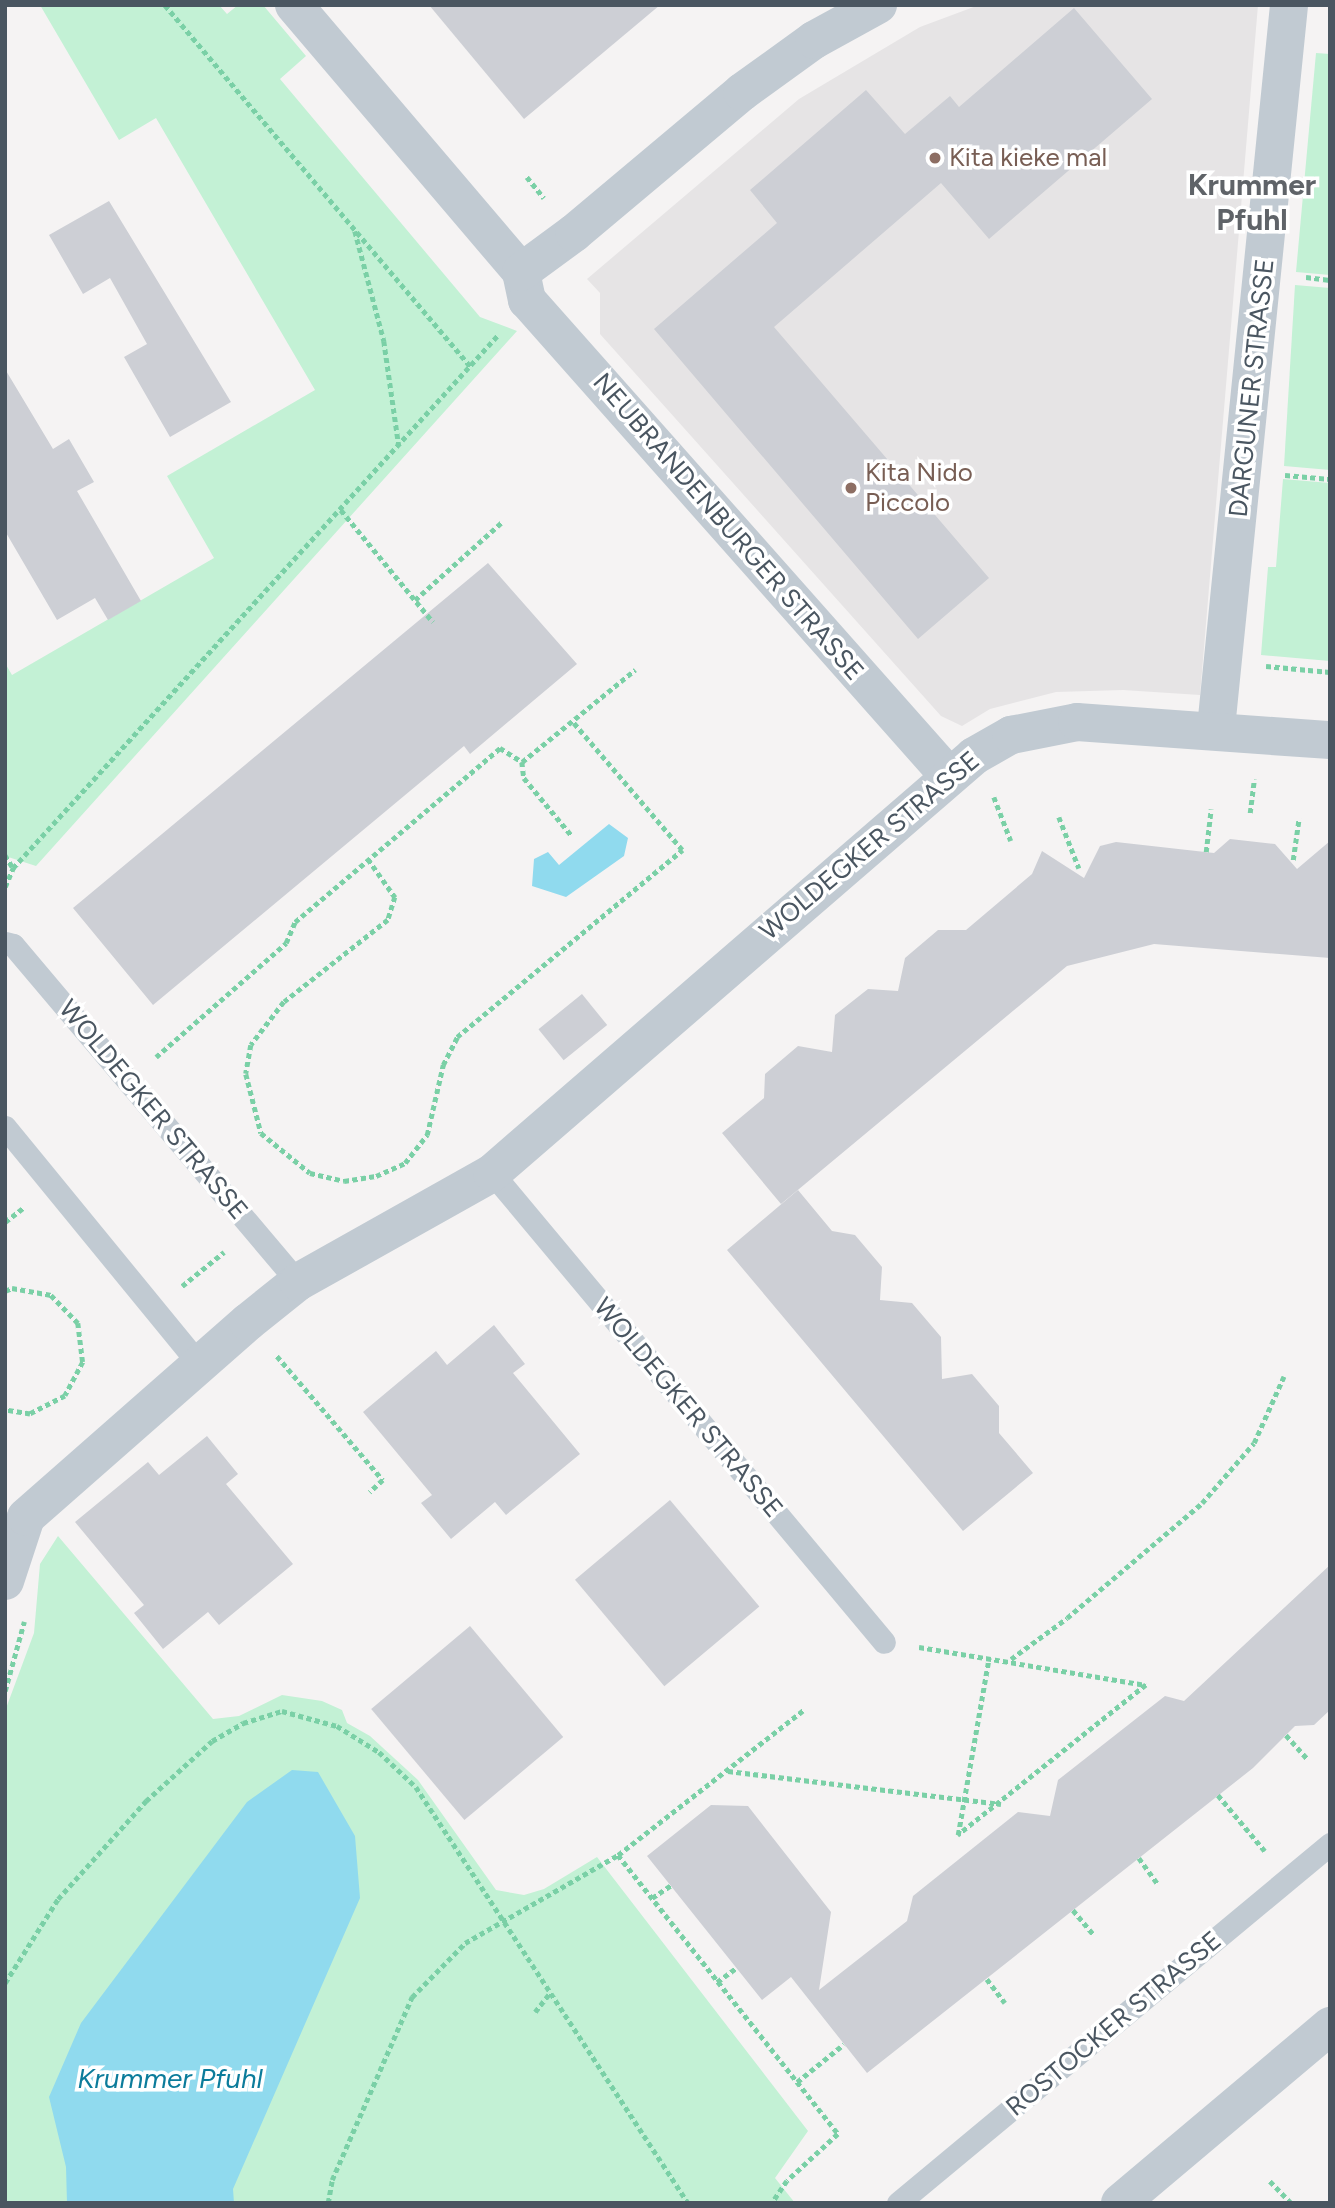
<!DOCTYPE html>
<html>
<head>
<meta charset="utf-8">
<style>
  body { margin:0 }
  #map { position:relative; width:1335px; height:2208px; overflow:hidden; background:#f5f3f3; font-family:Figtree,sans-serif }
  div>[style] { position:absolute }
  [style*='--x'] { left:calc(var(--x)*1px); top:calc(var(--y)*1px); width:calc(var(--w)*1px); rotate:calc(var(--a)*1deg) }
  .education>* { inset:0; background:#e6e4e5 }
  .green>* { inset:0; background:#c3f1d5 }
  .water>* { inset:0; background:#90daee }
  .building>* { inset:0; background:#cdcfd5; transform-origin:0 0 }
  .path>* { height:4.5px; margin-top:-2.25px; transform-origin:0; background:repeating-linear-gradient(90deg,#7ad0a6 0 5px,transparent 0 8.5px) }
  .lane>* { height:23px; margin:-11.5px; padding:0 11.5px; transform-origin:11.5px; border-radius:11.5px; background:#c1cad2 }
  .street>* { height:38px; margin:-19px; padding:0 19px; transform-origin:19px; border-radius:19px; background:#c1cad2 }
  .dots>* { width:19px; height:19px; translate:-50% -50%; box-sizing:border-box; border:4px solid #fff; border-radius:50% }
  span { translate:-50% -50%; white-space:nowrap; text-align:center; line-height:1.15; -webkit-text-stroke:7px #fff; paint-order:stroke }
  .education-label { font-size:26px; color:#785e54 }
  .left { translate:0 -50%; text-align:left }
  .street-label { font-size:26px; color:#4a5661 }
  .water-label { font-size:28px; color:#0c7c9b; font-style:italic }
  .quarter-label { font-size:30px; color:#5f6368; font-weight:700 }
  .frame { position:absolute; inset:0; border:7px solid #4a5661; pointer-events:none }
</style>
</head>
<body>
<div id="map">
  <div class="education">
    <i style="clip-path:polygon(979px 5px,1258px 5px,1200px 695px,1123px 690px,1056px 692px,990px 709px,962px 726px,941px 716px,600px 334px,600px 293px,587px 279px,799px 99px,920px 27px)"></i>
  </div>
  <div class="green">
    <i style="clip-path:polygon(40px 5px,219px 5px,227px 14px,238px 5px,263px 5px,306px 56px,280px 79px,480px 317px,517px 331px,36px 866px,5px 856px,5px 663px,12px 675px,214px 558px,167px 476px,315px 390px,156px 118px,119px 140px)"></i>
    <i style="clip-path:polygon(1316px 53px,1330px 54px,1330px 275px,1296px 272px)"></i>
    <i style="clip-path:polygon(1295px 285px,1330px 288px,1330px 470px,1284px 466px)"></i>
    <i style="clip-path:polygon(1283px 479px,1330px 483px,1330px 661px,1261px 655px,1268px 567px,1276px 567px)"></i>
    <i style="clip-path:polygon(58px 1536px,213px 1719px,239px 1716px,282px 1695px,322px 1701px,342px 1710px,347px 1723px,370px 1736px,418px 1780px,496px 1890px,524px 1895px,544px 1889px,597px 1857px,808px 2131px,775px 2178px,795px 2203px,5px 2203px,5px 1711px,34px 1633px,40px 1564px)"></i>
  </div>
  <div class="water">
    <i style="clip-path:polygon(609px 824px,628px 838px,624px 856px,566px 897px,532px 886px,534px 859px,548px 852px,559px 865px)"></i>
    <i style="clip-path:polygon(292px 1770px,318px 1772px,355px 1836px,360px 1898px,233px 2189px,234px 2203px,67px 2203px,66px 2167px,49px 2097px,81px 2023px,247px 1802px)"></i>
  </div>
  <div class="building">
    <i style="clip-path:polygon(429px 5px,660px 5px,524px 119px)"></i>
    <i style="clip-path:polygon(1074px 8px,1152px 99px,989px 239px,941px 183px,774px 327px,989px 578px,918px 639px,654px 329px,777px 223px,750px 190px,866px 90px,905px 134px,950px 96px,959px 107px)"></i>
    <i style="clip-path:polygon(109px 201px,231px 402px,170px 437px,124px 357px,147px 344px,110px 278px,83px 294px,49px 235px)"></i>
    <i style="clip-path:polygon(5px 369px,53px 449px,69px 439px,94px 482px,77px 491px,141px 601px,108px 620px,95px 598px,57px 620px,5px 531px)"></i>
    <i style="clip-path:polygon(488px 563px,577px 664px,470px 754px,464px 746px,153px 1005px,73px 908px)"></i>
    <i style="clip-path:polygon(1230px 839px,1275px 844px,1297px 869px,1330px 841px,1330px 958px,1154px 944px,1067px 966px,781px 1204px,722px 1133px,764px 1098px,765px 1074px,798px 1046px,832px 1052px,835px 1015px,868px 989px,898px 991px,905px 958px,938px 930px,966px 930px,1032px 874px,1042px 851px,1084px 878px,1100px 846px,1116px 842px,1214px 853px)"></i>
    <i style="left:582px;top:994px;width:40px;height:56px;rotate:51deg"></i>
    <i style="clip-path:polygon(798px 1190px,832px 1231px,855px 1235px,882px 1267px,880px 1300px,912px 1303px,941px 1337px,942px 1379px,972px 1374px,999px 1406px,999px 1433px,1033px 1473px,963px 1531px,727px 1250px)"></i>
    <i style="clip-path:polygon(494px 1325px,525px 1364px,513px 1373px,580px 1454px,506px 1515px,495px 1502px,451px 1539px,421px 1503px,432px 1495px,363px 1412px,436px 1351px,447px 1365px)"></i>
    <i style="clip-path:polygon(207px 1436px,238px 1474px,226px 1484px,293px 1564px,219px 1625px,208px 1612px,163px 1649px,134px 1613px,144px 1605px,75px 1522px,148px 1462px,159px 1475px)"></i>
    <i style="left:670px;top:1500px;width:139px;height:124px;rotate:50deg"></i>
    <i style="clip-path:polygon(1330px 1565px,1330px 1710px,1314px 1725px,1295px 1726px,1253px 1768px,867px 2073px,791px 1977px,762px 2000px,647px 1856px,711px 1805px,748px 1806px,831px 1912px,819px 1990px,907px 1921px,913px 1896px,1018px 1812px,1050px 1816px,1058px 1780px,1165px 1696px,1184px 1701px)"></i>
    <i style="left:470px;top:1626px;width:145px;height:129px;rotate:50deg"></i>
  </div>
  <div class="path">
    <i style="--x:165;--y:5;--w:474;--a:49.8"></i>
    <i style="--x:527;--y:177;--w:27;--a:51"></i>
    <i style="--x:355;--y:231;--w:114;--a:75.2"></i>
    <i style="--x:384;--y:341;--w:106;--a:81.9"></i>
    <i style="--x:1306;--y:277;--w:24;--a:7"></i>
    <i style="--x:1285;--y:475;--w:45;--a:5.1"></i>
    <i style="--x:341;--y:510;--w:145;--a:50.6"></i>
    <i style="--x:415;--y:600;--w:117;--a:-41.9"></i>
    <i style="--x:1266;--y:666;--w:64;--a:5.4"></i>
    <i style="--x:522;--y:762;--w:16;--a:83"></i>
    <i style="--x:524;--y:778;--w:75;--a:50.4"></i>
    <i style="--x:994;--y:797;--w:47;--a:68.9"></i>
    <i style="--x:1250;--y:813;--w:34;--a:-83"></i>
    <i style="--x:1059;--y:817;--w:55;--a:68.6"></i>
    <i style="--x:1206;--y:852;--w:43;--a:-83.4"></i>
    <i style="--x:5;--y:855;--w:15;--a:58"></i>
    <i style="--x:368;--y:859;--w:47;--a:54.6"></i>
    <i style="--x:395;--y:897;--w:24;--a:107"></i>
    <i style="--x:388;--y:920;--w:132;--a:141.7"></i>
    <i style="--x:284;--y:1002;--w:54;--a:127.5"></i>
    <i style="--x:251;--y:1045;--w:29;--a:100"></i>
    <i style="--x:246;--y:1074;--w:61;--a:75.7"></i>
    <i style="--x:261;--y:1133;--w:63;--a:39.2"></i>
    <i style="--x:310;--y:1173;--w:35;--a:13"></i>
    <i style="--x:344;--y:1181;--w:32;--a:-9"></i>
    <i style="--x:376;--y:1176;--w:32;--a:-24"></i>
    <i style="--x:405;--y:1163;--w:36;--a:-52"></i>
    <i style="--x:427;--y:1135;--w:72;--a:-77.1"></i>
    <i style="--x:443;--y:1065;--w:31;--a:-63"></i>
    <i style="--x:457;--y:1037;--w:293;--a:-39.7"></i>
    <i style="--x:682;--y:850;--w:170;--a:-130.5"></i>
    <i style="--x:1293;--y:860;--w:42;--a:-81.9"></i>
    <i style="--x:5;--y:887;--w:21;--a:-67"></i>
    <i style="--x:13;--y:868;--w:721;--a:-47.7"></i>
    <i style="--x:156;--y:1057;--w:173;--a:-41.2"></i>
    <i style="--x:286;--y:943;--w:23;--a:-67"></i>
    <i style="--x:295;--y:922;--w:269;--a:-40.3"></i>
    <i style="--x:500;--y:748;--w:26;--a:32"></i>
    <i style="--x:522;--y:762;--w:146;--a:-39.2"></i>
    <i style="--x:5;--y:1222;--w:24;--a:-38"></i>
    <i style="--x:182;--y:1286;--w:54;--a:-39"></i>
    <i style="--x:5;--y:1291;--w:8;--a:-23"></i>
    <i style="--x:12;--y:1288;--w:40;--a:10"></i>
    <i style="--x:51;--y:1295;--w:39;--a:46"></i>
    <i style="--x:78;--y:1323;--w:39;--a:83"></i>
    <i style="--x:83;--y:1362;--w:38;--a:118"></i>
    <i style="--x:65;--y:1396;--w:39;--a:153"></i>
    <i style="--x:30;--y:1414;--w:25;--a:-171"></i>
    <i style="--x:277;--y:1356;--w:163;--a:49.5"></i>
    <i style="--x:383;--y:1480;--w:18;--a:137"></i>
    <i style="--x:919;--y:1647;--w:230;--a:9.5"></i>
    <i style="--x:1146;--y:1685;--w:241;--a:141.4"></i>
    <i style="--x:1011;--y:1659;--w:69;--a:-36.2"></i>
    <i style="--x:1067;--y:1618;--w:177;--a:-40.4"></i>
    <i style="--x:1202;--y:1503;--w:79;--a:-49.1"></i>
    <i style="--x:1254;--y:1443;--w:73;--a:-65.9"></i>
    <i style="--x:5;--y:1691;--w:72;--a:-74.6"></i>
    <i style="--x:1286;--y:1735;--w:31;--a:48"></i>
    <i style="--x:728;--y:1771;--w:275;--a:6.9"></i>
    <i style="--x:1218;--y:1795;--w:73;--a:50"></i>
    <i style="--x:958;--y:1835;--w:180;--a:-80.1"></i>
    <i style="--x:618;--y:1855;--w:355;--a:51.7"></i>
    <i style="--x:838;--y:2134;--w:69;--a:137.3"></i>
    <i style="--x:787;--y:2181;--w:27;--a:124"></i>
    <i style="--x:1139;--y:1858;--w:31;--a:54"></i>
    <i style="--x:652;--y:1898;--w:23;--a:-34"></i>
    <i style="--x:1073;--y:1910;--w:31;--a:50"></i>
    <i style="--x:987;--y:1979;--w:30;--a:53"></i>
    <i style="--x:717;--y:1982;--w:24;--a:-36"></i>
    <i style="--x:5;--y:1983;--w:99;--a:-57.8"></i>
    <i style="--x:58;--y:1899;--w:132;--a:-48.1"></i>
    <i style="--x:146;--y:1801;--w:89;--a:-42.3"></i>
    <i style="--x:212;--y:1741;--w:36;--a:-30"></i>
    <i style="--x:243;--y:1723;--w:41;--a:-17.1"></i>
    <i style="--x:282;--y:1711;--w:57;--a:15.3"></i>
    <i style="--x:337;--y:1726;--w:49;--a:31.8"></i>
    <i style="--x:379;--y:1752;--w:51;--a:43.4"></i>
    <i style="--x:416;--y:1787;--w:497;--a:56.8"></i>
    <i style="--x:535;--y:2012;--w:23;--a:-52"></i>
    <i style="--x:797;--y:2082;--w:60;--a:-39"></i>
    <i style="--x:1270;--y:2181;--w:30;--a:46"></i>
    <i style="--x:328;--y:2203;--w:23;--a:-80"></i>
    <i style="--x:332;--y:2180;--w:200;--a:-66.4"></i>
    <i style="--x:412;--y:1997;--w:76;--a:-45.5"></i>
    <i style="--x:465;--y:1943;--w:177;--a:-29.9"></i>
    <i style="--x:618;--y:1855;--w:237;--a:-38"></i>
  </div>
  <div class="lane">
    <i style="--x:5;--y:943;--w:8;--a:14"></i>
    <i style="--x:13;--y:945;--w:441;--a:49.8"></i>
    <i style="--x:5;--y:1127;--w:306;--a:50.7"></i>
    <i style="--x:492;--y:1173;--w:611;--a:50.11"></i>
    <i style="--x:898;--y:2203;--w:562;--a:-39.73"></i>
  </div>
  <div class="street">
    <i style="--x:294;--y:5;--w:350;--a:49.6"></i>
    <i style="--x:521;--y:272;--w:29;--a:78"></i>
    <i style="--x:527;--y:300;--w:635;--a:48.45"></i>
    <i style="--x:521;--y:272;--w:66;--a:-36.3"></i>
    <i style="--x:574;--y:233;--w:219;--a:-40"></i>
    <i style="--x:742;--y:92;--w:89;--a:-35.8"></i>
    <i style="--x:814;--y:40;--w:73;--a:-28.7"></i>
    <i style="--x:1216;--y:728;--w:727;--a:-84.23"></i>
    <i style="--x:5;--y:1581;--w:67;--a:-71.8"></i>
    <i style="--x:26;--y:1517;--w:295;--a:-41.3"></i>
    <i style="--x:248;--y:1322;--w:64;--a:-38.7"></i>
    <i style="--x:298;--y:1282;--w:223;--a:-29.3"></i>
    <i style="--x:492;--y:1173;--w:637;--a:-40.86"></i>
    <i style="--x:974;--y:756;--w:43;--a:-29.6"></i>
    <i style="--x:1011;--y:735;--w:67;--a:-11.1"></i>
    <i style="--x:1077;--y:722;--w:254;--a:4.1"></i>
    <i style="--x:1120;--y:2203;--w:275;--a:-40.1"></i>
  </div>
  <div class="dots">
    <i style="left:935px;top:158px;background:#8d6e63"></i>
    <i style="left:851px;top:488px;background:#8d6e63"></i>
  </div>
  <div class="education-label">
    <span class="left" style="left:949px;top:158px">Kita kieke mal</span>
    <span class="left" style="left:865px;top:488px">Kita Nido<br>Piccolo</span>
  </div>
  <div class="street-label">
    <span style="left:1252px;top:388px;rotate:-84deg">DARGUNER STRASSE</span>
    <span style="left:728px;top:527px;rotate:49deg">NEUBRANDENBURGER STRASSE</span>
    <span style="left:870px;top:846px;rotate:-40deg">WOLDEGKER STRASSE</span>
    <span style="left:153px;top:1110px;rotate:50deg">WOLDEGKER STRASSE</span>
    <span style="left:688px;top:1408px;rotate:50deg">WOLDEGKER STRASSE</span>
    <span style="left:1114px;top:2024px;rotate:-40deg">ROSTOCKER STRASSE</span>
  </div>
  <div class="water-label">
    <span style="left:170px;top:2078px">Krummer Pfuhl</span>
  </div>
  <div class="quarter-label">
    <span style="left:1252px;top:202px">Krummer<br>Pfuhl</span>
  </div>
  <div class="frame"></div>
</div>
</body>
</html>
